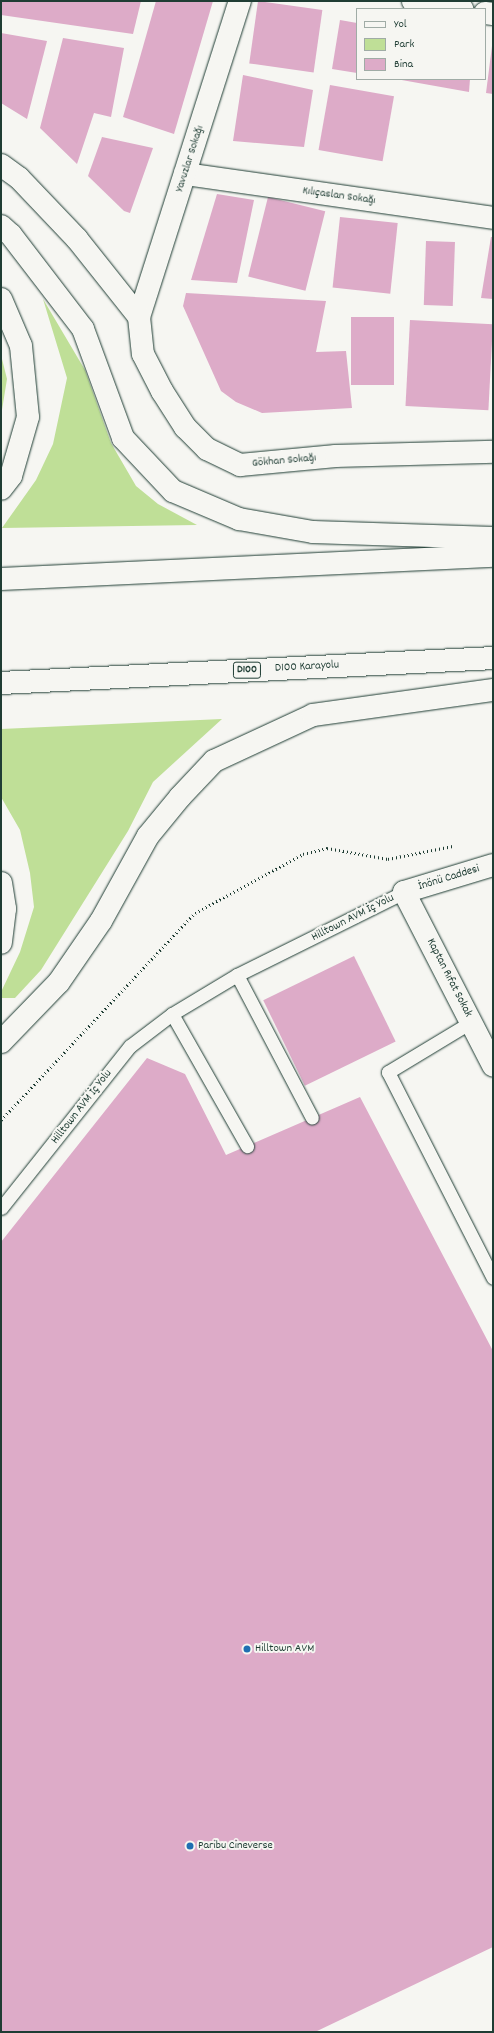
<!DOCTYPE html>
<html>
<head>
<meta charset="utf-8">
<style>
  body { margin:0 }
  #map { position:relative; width:494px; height:2033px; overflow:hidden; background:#f6f6f2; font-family:Dekko,sans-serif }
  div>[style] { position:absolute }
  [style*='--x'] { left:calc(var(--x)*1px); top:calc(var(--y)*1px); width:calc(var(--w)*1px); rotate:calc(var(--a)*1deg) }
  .green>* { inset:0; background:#bfdf97 }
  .building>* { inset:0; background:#ddabc8; transform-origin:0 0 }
  .path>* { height:2.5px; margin-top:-1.25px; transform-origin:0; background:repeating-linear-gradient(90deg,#1f3d34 0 1px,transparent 0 4px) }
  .roads { filter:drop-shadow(0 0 1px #1f3d34) drop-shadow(0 0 1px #1f3d34) }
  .lane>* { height:13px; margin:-6.5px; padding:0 6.5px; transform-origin:6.5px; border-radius:6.5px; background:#f6f6f2 }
  .street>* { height:22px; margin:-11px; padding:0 11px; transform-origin:11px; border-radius:11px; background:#f6f6f2 }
  .secondary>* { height:22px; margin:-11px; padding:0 11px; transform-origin:11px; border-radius:11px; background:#f6f6f2 }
  .highway>* { height:22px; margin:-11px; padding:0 11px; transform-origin:11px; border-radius:11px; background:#f6f6f2 }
  .dots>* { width:11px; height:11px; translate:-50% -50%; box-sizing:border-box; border:2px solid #f6f6f2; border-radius:50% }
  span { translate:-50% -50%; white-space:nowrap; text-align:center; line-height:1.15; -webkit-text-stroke:4px #f6f6f2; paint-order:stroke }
  .shield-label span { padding:1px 3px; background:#f6f6f2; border:1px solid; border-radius:3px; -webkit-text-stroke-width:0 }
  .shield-label { font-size:11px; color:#1f3d34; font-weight:700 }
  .street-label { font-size:12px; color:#1f3d34 }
  .poi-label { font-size:12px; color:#1f3d34 }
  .left { translate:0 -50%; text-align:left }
  .frame { position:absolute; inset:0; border:2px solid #1f3d34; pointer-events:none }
  .legend { position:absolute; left:356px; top:8px; width:130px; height:72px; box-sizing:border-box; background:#f6f6f2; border:1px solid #a0aca6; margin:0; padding:5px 7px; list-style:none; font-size:12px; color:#1f3d34 }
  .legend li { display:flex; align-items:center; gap:8px; height:20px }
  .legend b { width:20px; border:1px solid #a0aca6 }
</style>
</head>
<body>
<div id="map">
  <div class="green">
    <i style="clip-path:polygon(43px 299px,85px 370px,111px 443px,136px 486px,158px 504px,197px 525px,2px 528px,36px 480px,53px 444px,67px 378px)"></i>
    <i style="clip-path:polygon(1px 355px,7px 379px,1px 416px)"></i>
    <i style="clip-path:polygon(222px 719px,153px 782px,128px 831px,41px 970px,15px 998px,1px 998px,1px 992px,20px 952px,34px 907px,30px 873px,20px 830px,1px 797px,1px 729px)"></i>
  </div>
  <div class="building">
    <i style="clip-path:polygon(2px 1px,141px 1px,133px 34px,1px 15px)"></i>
    <i style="clip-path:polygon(156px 1px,213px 1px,174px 134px,123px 117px)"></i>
    <i style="left:258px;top:1px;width:65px;height:63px;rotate:8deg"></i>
    <i style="clip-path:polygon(340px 20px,357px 23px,357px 73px,332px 69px)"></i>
    <i style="clip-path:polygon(1px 33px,47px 41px,27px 119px,1px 103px)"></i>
    <i style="clip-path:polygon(63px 38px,124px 48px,111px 117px,94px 113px,77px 164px,40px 128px)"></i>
    <i style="clip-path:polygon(492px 46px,493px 46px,493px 94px,486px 93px)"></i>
    <i style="clip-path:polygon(243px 75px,313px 90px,304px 147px,233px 141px)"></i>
    <i style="clip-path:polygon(396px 79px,470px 79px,469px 92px)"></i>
    <i style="left:330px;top:85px;width:65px;height:66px;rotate:10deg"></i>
    <i style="clip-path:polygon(102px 137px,153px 148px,130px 213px,124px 211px,88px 176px)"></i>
    <i style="clip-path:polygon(217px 194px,254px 200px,237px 283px,191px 280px)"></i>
    <i style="left:268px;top:197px;width:59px;height:82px;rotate:14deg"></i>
    <i style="left:340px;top:217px;width:58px;height:71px;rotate:6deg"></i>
    <i style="clip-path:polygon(491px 237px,493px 237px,493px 299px,481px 298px)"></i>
    <i style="left:426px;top:241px;width:29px;height:64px;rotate:2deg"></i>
    <i style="clip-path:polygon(186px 293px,326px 301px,316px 352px,346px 351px,352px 408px,262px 413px,236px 402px,221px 391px,183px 306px)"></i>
    <i style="left:351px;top:317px;width:43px;height:68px"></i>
    <i style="left:410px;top:320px;width:83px;height:86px;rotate:3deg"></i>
    <i style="left:354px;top:956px;width:95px;height:101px;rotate:64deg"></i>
    <i style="clip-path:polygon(147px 1058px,185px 1074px,226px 1155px,360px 1097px,493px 1351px,493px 1947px,315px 2032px,1px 2032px,1px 1242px)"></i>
  </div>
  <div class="path">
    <i style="--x:1;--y:1120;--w:284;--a:-46.9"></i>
    <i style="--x:195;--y:913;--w:123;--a:-28.6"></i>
    <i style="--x:303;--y:854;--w:25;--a:-14"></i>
    <i style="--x:327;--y:848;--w:62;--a:10.2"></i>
    <i style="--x:388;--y:859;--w:66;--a:-11.3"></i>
  </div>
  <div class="roads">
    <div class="lane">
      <i style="--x:237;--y:975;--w:161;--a:62.3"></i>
      <i style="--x:172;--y:1014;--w:152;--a:60.4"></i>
      <i style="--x:471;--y:1022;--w:97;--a:148.9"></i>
      <i style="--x:388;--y:1072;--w:231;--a:63"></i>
      <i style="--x:1;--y:1208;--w:207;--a:-51.5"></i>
      <i style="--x:130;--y:1046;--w:53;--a:-37.3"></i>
      <i style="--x:172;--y:1014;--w:76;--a:-31"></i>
      <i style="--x:237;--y:975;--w:186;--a:-26.4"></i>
    </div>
    <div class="street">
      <i style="--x:413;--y:1;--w:50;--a:9.3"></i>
      <i style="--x:485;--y:13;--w:8;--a:7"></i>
      <i style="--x:185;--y:174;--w:311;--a:8.1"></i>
      <i style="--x:139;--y:317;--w:332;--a:-72.3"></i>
    </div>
    <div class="secondary">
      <i style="--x:1;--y:165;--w:22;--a:36"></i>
      <i style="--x:19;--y:178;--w:84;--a:46.4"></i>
      <i style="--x:77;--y:239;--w:100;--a:51.5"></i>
      <i style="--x:139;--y:317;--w:37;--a:84"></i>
      <i style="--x:143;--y:354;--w:42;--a:62.8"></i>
      <i style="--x:162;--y:391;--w:43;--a:57.4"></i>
      <i style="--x:185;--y:427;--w:31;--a:45"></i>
      <i style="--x:207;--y:449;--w:37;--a:26"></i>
      <i style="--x:240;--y:465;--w:96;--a:-5.4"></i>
      <i style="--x:336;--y:456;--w:157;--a:-1.5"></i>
      <i style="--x:493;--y:865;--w:93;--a:163.1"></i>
      <i style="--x:404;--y:892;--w:195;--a:62.8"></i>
    </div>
    <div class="highway">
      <i style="--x:1;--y:226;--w:13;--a:42"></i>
      <i style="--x:11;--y:235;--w:118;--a:52.5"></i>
      <i style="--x:83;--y:329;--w:116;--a:69.8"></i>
      <i style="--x:123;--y:438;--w:73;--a:46.7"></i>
      <i style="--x:173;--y:491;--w:72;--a:23"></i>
      <i style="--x:239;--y:519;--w:75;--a:10"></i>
      <i style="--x:313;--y:532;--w:180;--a:1.9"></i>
      <i style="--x:1;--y:299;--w:51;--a:66.9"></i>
      <i style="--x:21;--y:346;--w:71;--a:84.4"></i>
      <i style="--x:28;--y:417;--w:61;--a:106.1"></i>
      <i style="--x:11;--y:476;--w:16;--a:128"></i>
      <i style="--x:1;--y:579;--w:493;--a:-2.7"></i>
      <i style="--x:1;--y:683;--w:493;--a:-2.9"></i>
      <i style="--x:1;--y:883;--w:26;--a:81"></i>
      <i style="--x:5;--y:909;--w:34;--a:97"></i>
      <i style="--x:1;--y:1042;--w:83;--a:-46"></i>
      <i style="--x:59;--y:982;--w:74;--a:-55.5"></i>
      <i style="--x:101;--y:921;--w:97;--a:-61.1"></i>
      <i style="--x:148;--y:836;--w:50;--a:-50.6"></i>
      <i style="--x:180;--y:797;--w:50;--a:-46.6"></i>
      <i style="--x:214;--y:761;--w:109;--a:-24.9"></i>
      <i style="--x:313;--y:715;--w:182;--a:-7.9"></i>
    </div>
  </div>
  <div class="dots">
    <i style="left:247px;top:1649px;background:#1f6fb2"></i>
    <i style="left:190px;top:1846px;background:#1f6fb2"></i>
  </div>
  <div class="shield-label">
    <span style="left:247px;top:670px">D100</span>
  </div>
  <div class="street-label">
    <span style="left:190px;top:159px;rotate:-72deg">Yavuzlar Sokağı</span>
    <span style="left:339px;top:196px;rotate:8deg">Kılıçaslan Sokağı</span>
    <span style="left:284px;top:461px;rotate:-5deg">Gökhan Sokağı</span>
    <span style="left:307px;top:667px;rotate:-3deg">D100 Karayolu</span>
    <span style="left:449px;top:878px;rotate:-17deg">İnönü Caddesi</span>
    <span style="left:353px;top:918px;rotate:-27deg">Hilltown AVM İç Yolu</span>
    <span style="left:449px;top:978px;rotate:63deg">Kaptan Rıfat Sokak</span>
    <span style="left:82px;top:1107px;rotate:-52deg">Hilltown AVM İç Yolu</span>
  </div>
  <div class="poi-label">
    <span class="left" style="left:255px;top:1649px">Hilltown AVM</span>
    <span class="left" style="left:198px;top:1846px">Paribu Cineverse</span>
  </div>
  <div class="frame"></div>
  <ul class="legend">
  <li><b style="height:5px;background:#f6f6f2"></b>Yol</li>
  <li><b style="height:11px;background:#bfdf97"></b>Park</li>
  <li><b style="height:11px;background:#ddabc8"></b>Bina</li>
  </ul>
</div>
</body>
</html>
